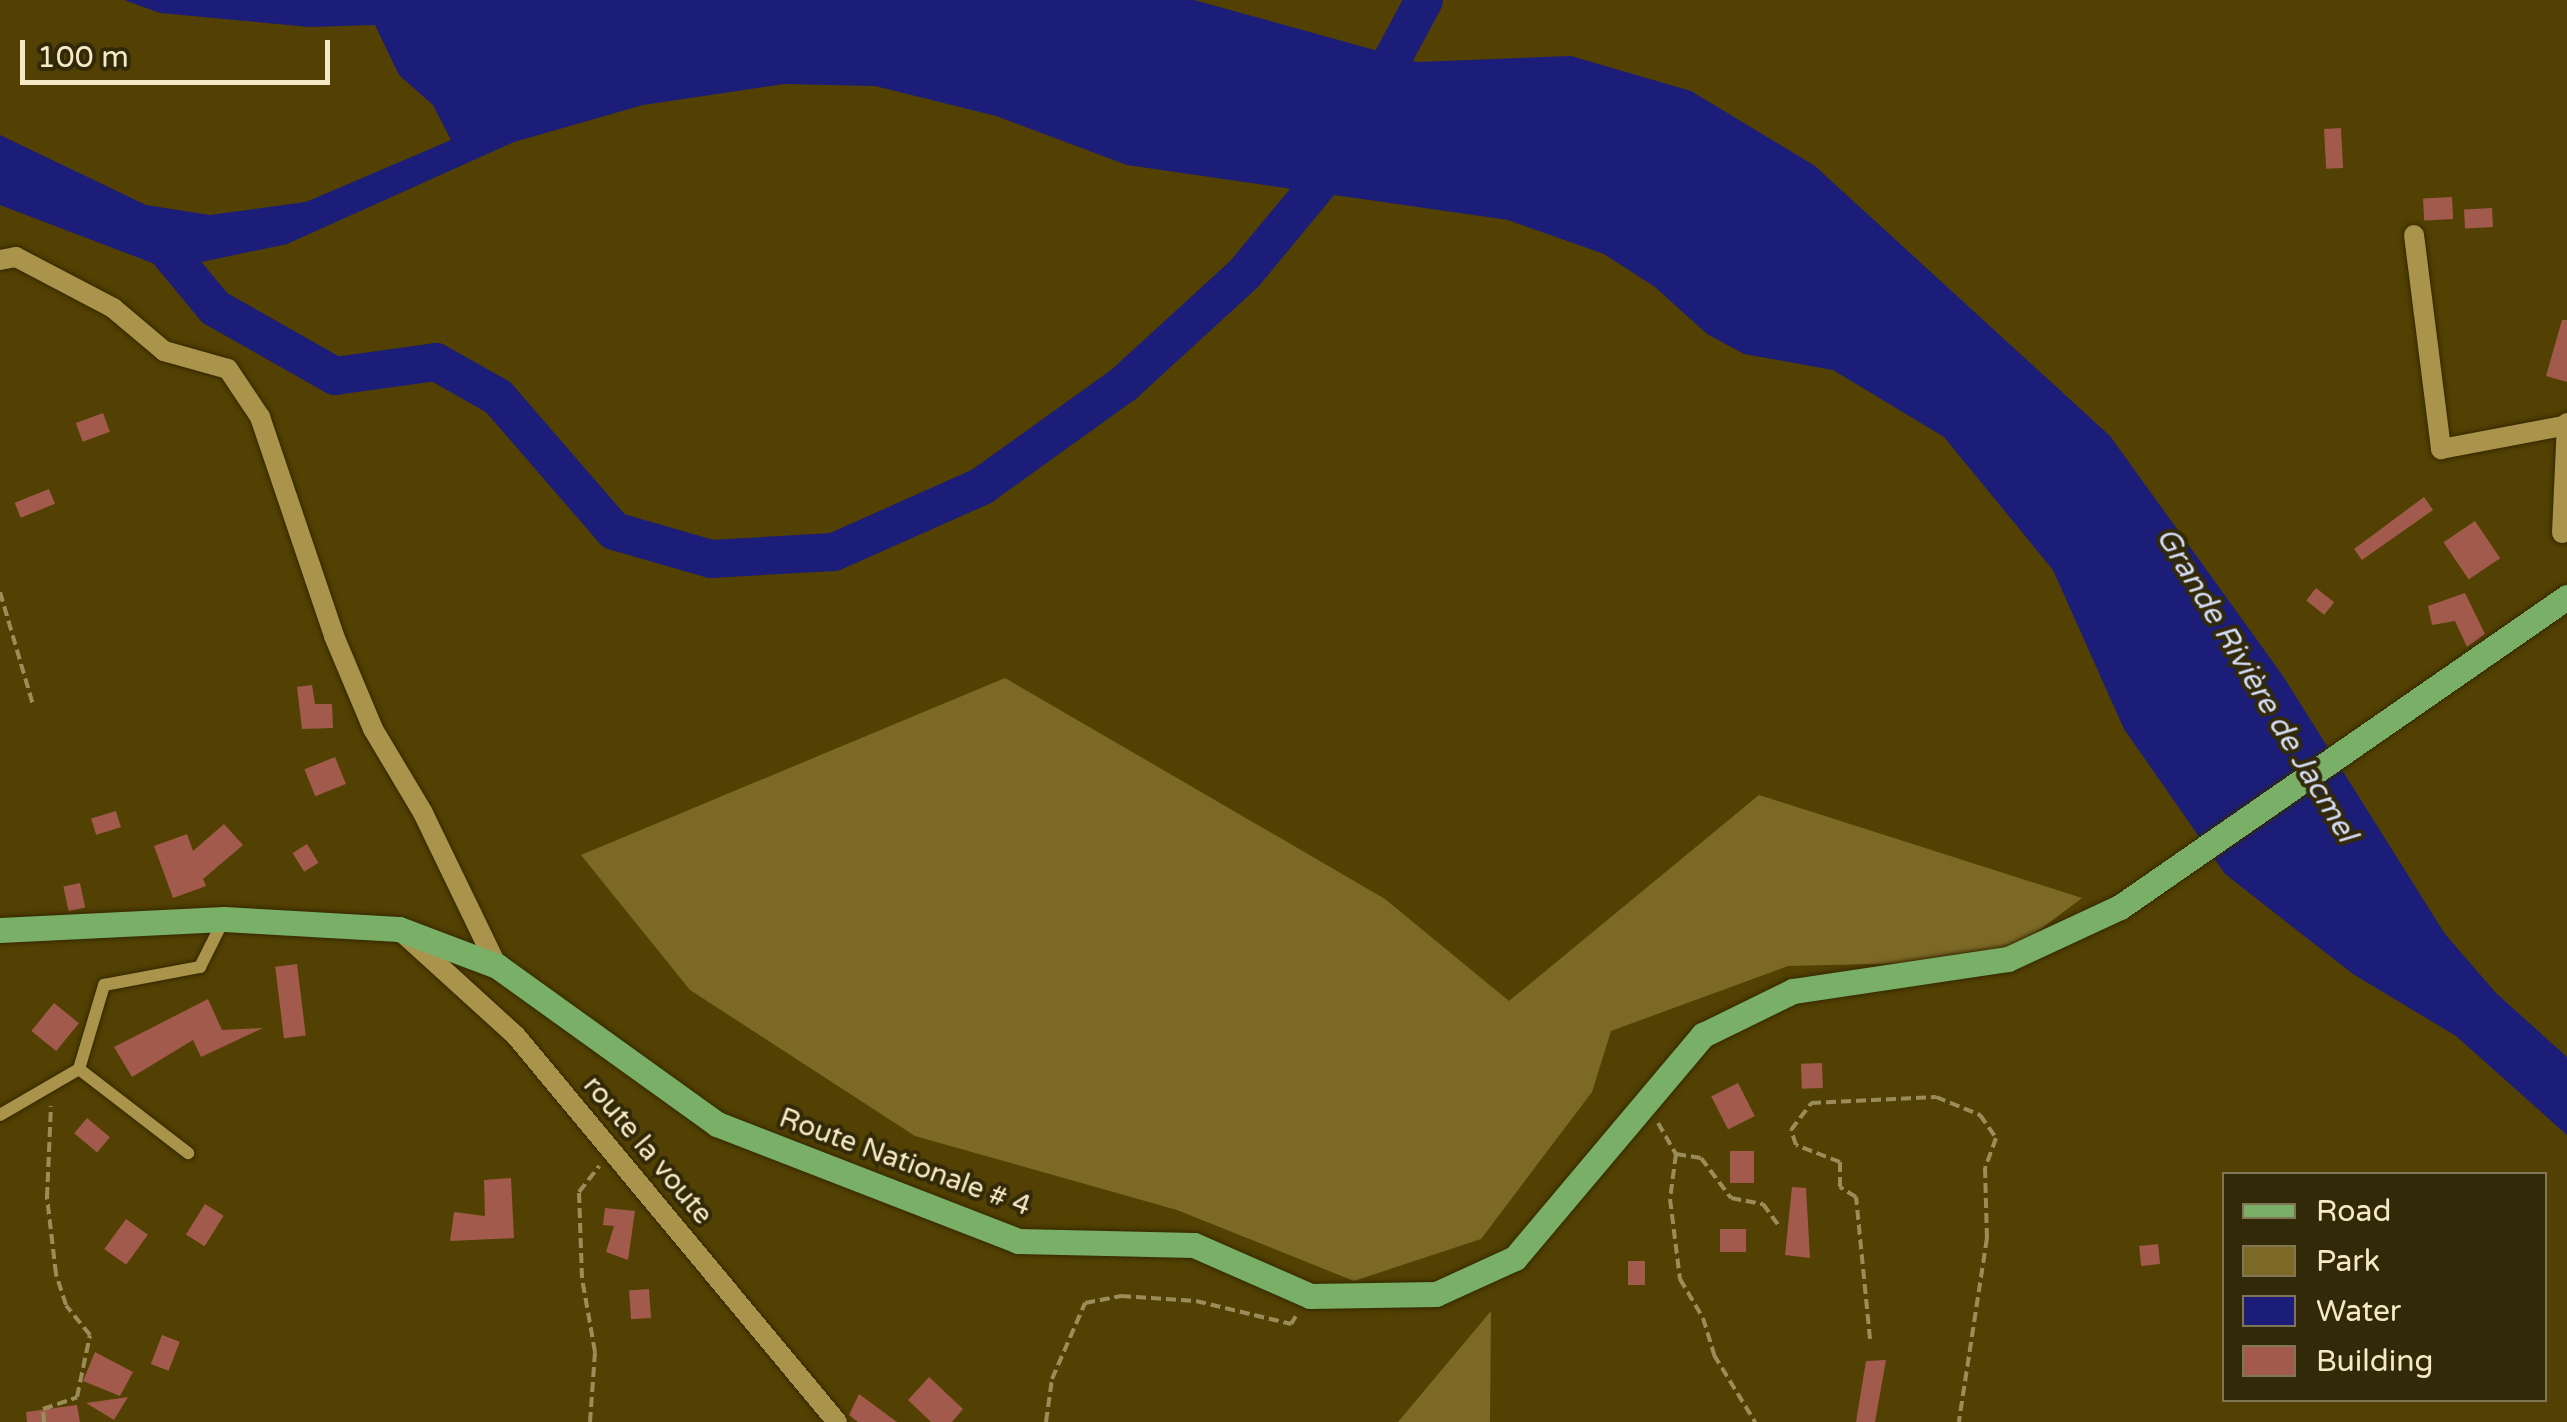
<!DOCTYPE html>
<html>
<head>
<meta charset="utf-8">
<style>
  body { margin:0 }
  #map { position:relative; width:2567px; height:1422px; overflow:hidden; background:#524102; font-family:"Varela Round",sans-serif }
  div>[style] { position:absolute }
  [style*='--x'] { left:calc(var(--x)*1px); top:calc(var(--y)*1px); width:calc(var(--w)*1px); rotate:calc(var(--a)*1deg) }
  .green>* { inset:0; background:#7d6926 }
  .water>* { inset:0; background:#1b1d78 }
  .river>* { height:38px; margin:-19px; padding:0 19px; transform-origin:19px; border-radius:19px; background:#1b1d78 }
  .building>* { inset:0; background:#a15a4c; transform-origin:0 0 }
  .path>* { height:4px; margin-top:-2px; transform-origin:0; background:repeating-linear-gradient(90deg,#9b8d5a 0 10px,transparent 0 15px) }
  .roads { filter:drop-shadow(0 0 2px #342800) drop-shadow(0 0 2px #342800) }
  .lane>* { height:12px; margin:-6px; padding:0 6px; transform-origin:6px; border-radius:6px; background:#aa934a }
  .street>* { height:20px; margin:-10px; padding:0 10px; transform-origin:10px; border-radius:10px; background:#aa934a }
  .primary>* { height:25px; margin:-12.5px; padding:0 12.5px; transform-origin:12.5px; border-radius:12.5px; background:#79af67 }
  span { translate:-50% -50%; white-space:nowrap; text-align:center; line-height:1.15; -webkit-text-stroke:8px #322909; paint-order:stroke }
  .street-label { font-size:28px; color:#f6eac6 }
  .water-label { font-size:30px; color:#d3dbf4; font-style:italic }
  .legend { position:absolute; left:2222px; top:1172px; width:325px; height:230px; box-sizing:border-box; background:#322909; border:2px solid #807655; margin:0; padding:12px 18px; list-style:none; font-size:30px; color:#f6eac6 }
  .legend li { display:flex; align-items:center; gap:20px; height:50px }
  .legend b { width:50px; border:2px solid #807655 }
  .scale { position:absolute; left:20px; top:40px; width:310px; height:45px; box-sizing:border-box; border:5px solid #f6eac6; border-top:0; padding-left:12px; font-size:30px; line-height:35px; white-space:nowrap; color:#f6eac6; -webkit-text-stroke:8px #322909; paint-order:stroke }
</style>
</head>
<body>
<div id="map">
  <div class="green">
    <i style="clip-path:polygon(1005px 678px,1385px 899px,1509px 1001px,1759px 795px,2082px 898px,1998px 961px,1788px 966px,1611px 1031px,1592px 1092px,1481px 1239px,1354px 1281px,1177px 1210px,915px 1136px,690px 990px,581px 855px)"></i>
    <i style="clip-path:polygon(1491px 1311px,1490px 1422px,1398px 1422px)"></i>
  </div>
  <div class="water">
    <i style="clip-path:polygon(124px 0,1194px 0,1418px 62px,1571px 56px,1691px 91px,1815px 166px,2110px 436px,2283px 676px,2445px 934px,2496px 993px,2567px 1057px,2567px 1135px,2456px 1036px,2353px 974px,2225px 874px,2124px 729px,2053px 570px,1944px 437px,1833px 370px,1744px 354px,1707px 334px,1655px 287px,1604px 254px,1508px 220px,1127px 165px,996px 116px,875px 86px,784px 84px,643px 105px,514px 142px,287px 244px,168px 269px,0 205px,0 135px,146px 205px,210px 215px,306px 202px,451px 140px,433px 105px,399px 75px,375px 25px,309px 27px,160px 13px)"></i>
  </div>
  <div class="river">
    <i style="--x:1371;--y:99;--w:112;--a:-61.8"></i>
    <i style="--x:151;--y:231;--w:100;--a:50.3"></i>
    <i style="--x:215;--y:308;--w:138;--a:29.5"></i>
    <i style="--x:335;--y:376;--w:102;--a:-7.9"></i>
    <i style="--x:436;--y:362;--w:71;--a:29.4"></i>
    <i style="--x:498;--y:397;--w:177;--a:49.1"></i>
    <i style="--x:614;--y:531;--w:101;--a:16.1"></i>
    <i style="--x:711;--y:559;--w:123;--a:-3.3"></i>
    <i style="--x:834;--y:552;--w:162;--a:-24"></i>
    <i style="--x:982;--y:486;--w:175;--a:-35.7"></i>
    <i style="--x:1124;--y:384;--w:164;--a:-42.5"></i>
    <i style="--x:1245;--y:273;--w:151;--a:-50.4"></i>
  </div>
  <div class="building">
    <i style="left:2341px;top:128px;width:40px;height:17px;rotate:87deg"></i>
    <i style="left:2452px;top:197px;width:22px;height:29px;rotate:87deg"></i>
    <i style="left:2492px;top:208px;width:19px;height:28px;rotate:87deg"></i>
    <i style="clip-path:polygon(2562px 320px,2567px 320px,2567px 382px,2546px 376px)"></i>
    <i style="left:103px;top:413px;width:20px;height:29px;rotate:70deg"></i>
    <i style="left:49px;top:489px;width:16px;height:37px;rotate:68deg"></i>
    <i style="clip-path:polygon(2424px 497px,2433px 510px,2362px 560px,2354px 549px)"></i>
    <i style="left:2475px;top:521px;width:45px;height:38px;rotate:56deg"></i>
    <i style="left:2316px;top:588px;width:23px;height:16px;rotate:38deg"></i>
    <i style="clip-path:polygon(2465px 593px,2485px 634px,2467px 647px,2455px 621px,2432px 625px,2428px 606px)"></i>
    <i style="clip-path:polygon(312px 685px,315px 704px,332px 704px,333px 728px,302px 729px,297px 687px)"></i>
    <i style="left:335px;top:757px;width:29px;height:33px;rotate:68deg"></i>
    <i style="left:116px;top:811px;width:17px;height:26px;rotate:73deg"></i>
    <i style="clip-path:polygon(224px 824px,243px 845px,203px 879px,206px 886px,173px 898px,154px 846px,187px 834px,193px 851px)"></i>
    <i style="left:307px;top:844px;width:22px;height:17px;rotate:58deg"></i>
    <i style="left:80px;top:883px;width:25px;height:17px;rotate:78deg"></i>
    <i style="left:297px;top:964px;width:72px;height:22px;rotate:83deg"></i>
    <i style="clip-path:polygon(208px 999px,222px 1030px,263px 1028px,201px 1057px,193px 1040px,132px 1077px,114px 1047px)"></i>
    <i style="left:54px;top:1003px;width:32px;height:36px;rotate:39deg"></i>
    <i style="left:1822px;top:1063px;width:25px;height:21px;rotate:88deg"></i>
    <i style="left:1738px;top:1083px;width:37px;height:30px;rotate:63deg"></i>
    <i style="left:87px;top:1118px;width:30px;height:20px;rotate:40deg"></i>
    <i style="left:1754px;top:1151px;width:32px;height:24px;rotate:90deg"></i>
    <i style="clip-path:polygon(511px 1178px,514px 1238px,450px 1241px,454px 1212px,485px 1216px,484px 1180px)"></i>
    <i style="clip-path:polygon(1792px 1187px,1806px 1188px,1810px 1258px,1785px 1255px)"></i>
    <i style="left:205px;top:1204px;width:22px;height:36px;rotate:32deg"></i>
    <i style="clip-path:polygon(605px 1208px,635px 1211px,628px 1260px,606px 1252px,614px 1226px,603px 1225px)"></i>
    <i style="left:126px;top:1219px;width:27px;height:37px;rotate:36deg"></i>
    <i style="left:1720px;top:1229px;width:26px;height:23px"></i>
    <i style="left:2158px;top:1244px;width:20px;height:19px;rotate:84deg"></i>
    <i style="left:1628px;top:1261px;width:17px;height:24px"></i>
    <i style="left:649px;top:1289px;width:29px;height:20px;rotate:86deg"></i>
    <i style="left:162px;top:1335px;width:19px;height:31px;rotate:21deg"></i>
    <i style="clip-path:polygon(95px 1352px,133px 1372px,120px 1396px,83px 1381px)"></i>
    <i style="clip-path:polygon(1886px 1360px,1875px 1422px,1856px 1422px,1866px 1361px)"></i>
    <i style="clip-path:polygon(929px 1377px,963px 1409px,952px 1422px,931px 1422px,908px 1400px)"></i>
    <i style="clip-path:polygon(859px 1394px,897px 1422px,858px 1422px,849px 1415px)"></i>
    <i style="clip-path:polygon(128px 1397px,114px 1420px,86px 1403px)"></i>
    <i style="clip-path:polygon(77px 1405px,80px 1422px,27px 1422px,26px 1412px)"></i>
  </div>
  <div class="path">
    <i style="--x:0;--y:592;--w:118;--a:73.7"></i>
    <i style="--x:1658;--y:1123;--w:36;--a:60"></i>
    <i style="--x:1676;--y:1154;--w:45;--a:97.6"></i>
    <i style="--x:1670;--y:1199;--w:81;--a:82.9"></i>
    <i style="--x:1680;--y:1279;--w:45;--a:59.5"></i>
    <i style="--x:1703;--y:1318;--w:39;--a:73"></i>
    <i style="--x:1714;--y:1355;--w:79;--a:58.5"></i>
    <i style="--x:1676;--y:1154;--w:25;--a:9"></i>
    <i style="--x:1701;--y:1158;--w:50;--a:53.1"></i>
    <i style="--x:1731;--y:1198;--w:33;--a:11"></i>
    <i style="--x:1763;--y:1204;--w:27;--a:54"></i>
    <i style="--x:1870;--y:1339;--w:143;--a:-95.6"></i>
    <i style="--x:1856;--y:1197;--w:19;--a:-148"></i>
    <i style="--x:1840;--y:1187;--w:25;--a:-90"></i>
    <i style="--x:1840;--y:1162;--w:47;--a:-158.9"></i>
    <i style="--x:1796;--y:1145;--w:16;--a:-108"></i>
    <i style="--x:1791;--y:1130;--w:34;--a:-53"></i>
    <i style="--x:1811;--y:1103;--w:125;--a:-2.7"></i>
    <i style="--x:1936;--y:1097;--w:48;--a:22.2"></i>
    <i style="--x:1980;--y:1115;--w:28;--a:55"></i>
    <i style="--x:1996;--y:1138;--w:32;--a:110"></i>
    <i style="--x:1985;--y:1168;--w:70;--a:88.4"></i>
    <i style="--x:1987;--y:1238;--w:186;--a:98.7"></i>
    <i style="--x:44;--y:1422;--w:13;--a:-94"></i>
    <i style="--x:43;--y:1409;--w:36;--a:-19"></i>
    <i style="--x:77;--y:1397;--w:63;--a:-78.2"></i>
    <i style="--x:90;--y:1335;--w:38;--a:-129"></i>
    <i style="--x:66;--y:1305;--w:33;--a:-108"></i>
    <i style="--x:56;--y:1274;--w:78;--a:-96.7"></i>
    <i style="--x:47;--y:1197;--w:91;--a:-87.5"></i>
    <i style="--x:590;--y:1422;--w:70;--a:-85.9"></i>
    <i style="--x:595;--y:1352;--w:75;--a:-100"></i>
    <i style="--x:582;--y:1278;--w:86;--a:-92"></i>
    <i style="--x:579;--y:1192;--w:33;--a:-52"></i>
    <i style="--x:1046;--y:1422;--w:43;--a:-82.1"></i>
    <i style="--x:1052;--y:1379;--w:83;--a:-66.5"></i>
    <i style="--x:1085;--y:1303;--w:37;--a:-11"></i>
    <i style="--x:1121;--y:1296;--w:75;--a:3.8"></i>
    <i style="--x:1196;--y:1301;--w:98;--a:13.6"></i>
    <i style="--x:1291;--y:1324;--w:9;--a:-58"></i>
  </div>
  <div class="roads">
    <div class="lane">
      <i style="--x:79;--y:1069;--w:138;--a:37.6"></i>
      <i style="--x:0;--y:1115;--w:91;--a:-30.2"></i>
      <i style="--x:79;--y:1069;--w:88;--a:-73.4"></i>
      <i style="--x:104;--y:985;--w:98;--a:-10.6"></i>
      <i style="--x:200;--y:967;--w:54;--a:-63.4"></i>
    </div>
    <div class="street">
      <i style="--x:2414;--y:235;--w:216;--a:82.8"></i>
      <i style="--x:2441;--y:449;--w:124;--a:-10.7"></i>
      <i style="--x:0;--y:260;--w:16;--a:-11"></i>
      <i style="--x:16;--y:257;--w:110;--a:27.7"></i>
      <i style="--x:113;--y:308;--w:67;--a:40.1"></i>
      <i style="--x:164;--y:351;--w:66;--a:15.7"></i>
      <i style="--x:228;--y:369;--w:58;--a:56.3"></i>
      <i style="--x:260;--y:417;--w:231;--a:71.3"></i>
      <i style="--x:334;--y:636;--w:101;--a:67.2"></i>
      <i style="--x:373;--y:729;--w:98;--a:59.2"></i>
      <i style="--x:423;--y:813;--w:170;--a:64.2"></i>
      <i style="--x:2562;--y:533;--w:110;--a:-87.4"></i>
      <i style="--x:404;--y:934;--w:151;--a:42.3"></i>
      <i style="--x:516;--y:1036;--w:502;--a:50.25"></i>
    </div>
    <div class="primary">
      <i style="--x:0;--y:930;--w:224;--a:-2.8"></i>
      <i style="--x:224;--y:919;--w:175;--a:3.3"></i>
      <i style="--x:399;--y:929;--w:105;--a:20.7"></i>
      <i style="--x:497;--y:966;--w:271;--a:35.7"></i>
      <i style="--x:717;--y:1124;--w:323;--a:21.2"></i>
      <i style="--x:1018;--y:1241;--w:176;--a:1.3"></i>
      <i style="--x:1194;--y:1245;--w:127;--a:23.7"></i>
      <i style="--x:1310;--y:1296;--w:126;--a:-0.9"></i>
      <i style="--x:1436;--y:1294;--w:87;--a:-24.5"></i>
      <i style="--x:1515;--y:1258;--w:292;--a:-49.9"></i>
      <i style="--x:1703;--y:1035;--w:100;--a:-26.1"></i>
      <i style="--x:1793;--y:991;--w:217;--a:-8.5"></i>
      <i style="--x:2008;--y:959;--w:123;--a:-24.9"></i>
      <i style="--x:2120;--y:907;--w:544;--a:-34.74"></i>
    </div>
  </div>
  <div class="street-label">
    <span style="left:648px;top:1150px;rotate:50deg">route la voute</span>
    <span style="left:905px;top:1162px;rotate:20deg">Route Nationale # 4</span>
  </div>
  <div class="water-label">
    <span style="left:2256px;top:685px;rotate:59deg">Grande Rivière de Jacmel</span>
  </div>
  <ul class="legend">
  <li><b style="height:12px;background:#79af67"></b>Road</li>
  <li><b style="height:28px;background:#7d6926"></b>Park</li>
  <li><b style="height:28px;background:#1b1d78"></b>Water</li>
  <li><b style="height:28px;background:#a15a4c"></b>Building</li>
  </ul>
  <div class="scale">100 m</div>
</div>
</body>
</html>
